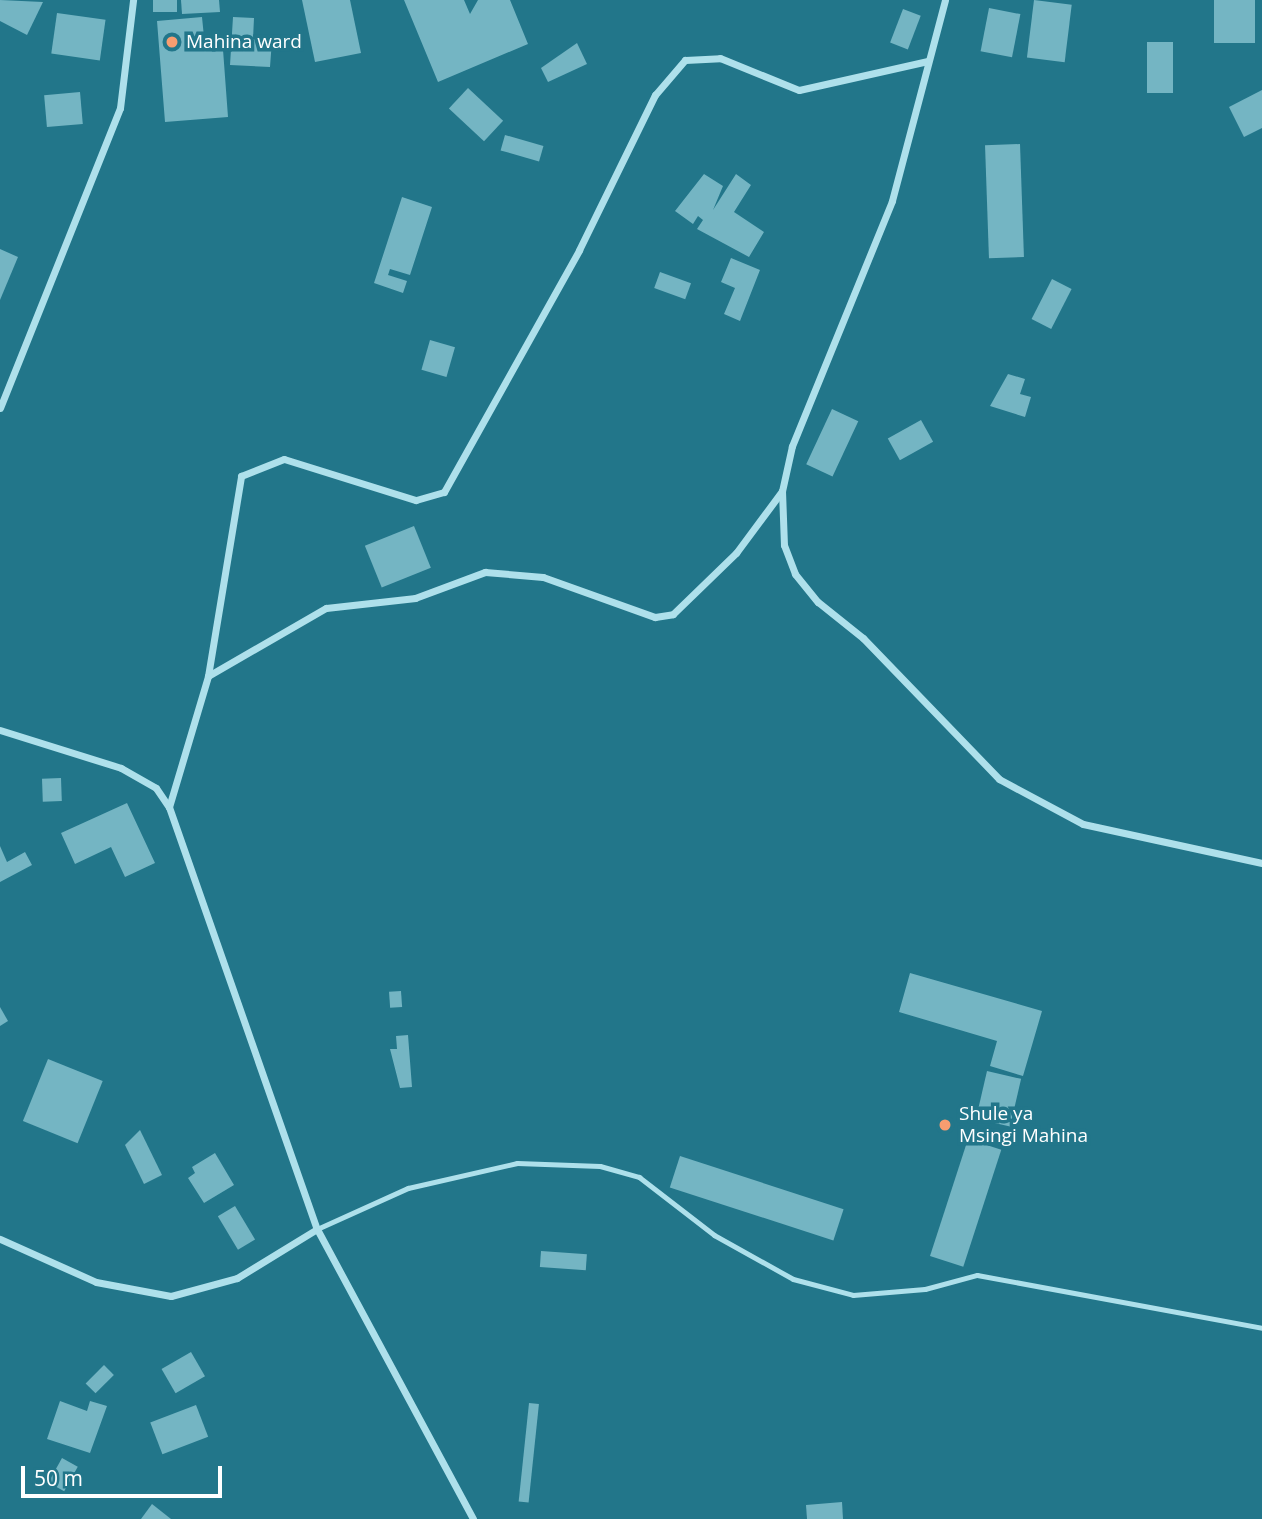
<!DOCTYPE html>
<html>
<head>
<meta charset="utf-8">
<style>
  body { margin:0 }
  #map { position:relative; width:1262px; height:1519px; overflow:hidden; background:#22768a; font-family:"Open Sans",sans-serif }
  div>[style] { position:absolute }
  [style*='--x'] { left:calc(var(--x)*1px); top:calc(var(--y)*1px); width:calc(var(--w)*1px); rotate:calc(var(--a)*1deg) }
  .building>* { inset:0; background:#74b5c3; transform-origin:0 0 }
  .service>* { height:5px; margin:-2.5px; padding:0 2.5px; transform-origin:2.5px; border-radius:2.5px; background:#aee0eb }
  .minor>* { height:7px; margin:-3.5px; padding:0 3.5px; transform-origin:3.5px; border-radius:3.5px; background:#aee0eb }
  .dots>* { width:19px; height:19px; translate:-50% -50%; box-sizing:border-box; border:4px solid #22768a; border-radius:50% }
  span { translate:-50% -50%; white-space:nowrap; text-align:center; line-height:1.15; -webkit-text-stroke:7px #22768a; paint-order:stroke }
  .poi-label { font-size:19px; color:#fff }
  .left { translate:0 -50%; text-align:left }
  .scale { position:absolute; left:21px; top:1466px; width:201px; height:32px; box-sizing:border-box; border:4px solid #fff; border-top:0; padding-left:9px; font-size:21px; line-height:24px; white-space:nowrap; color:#fff; -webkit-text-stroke:5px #22768a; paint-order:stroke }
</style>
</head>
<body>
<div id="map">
  <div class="building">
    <i style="clip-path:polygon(0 0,43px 2px,27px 35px,0 21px)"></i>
    <i style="left:153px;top:0;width:24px;height:12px"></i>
    <i style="clip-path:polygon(181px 0,219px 0,220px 12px,182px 14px)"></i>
    <i style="clip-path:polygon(302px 0,350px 0,361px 53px,315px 62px)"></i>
    <i style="clip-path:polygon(404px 0,464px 0,470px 14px,478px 0,510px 0,528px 44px,438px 82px)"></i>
    <i style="left:1034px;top:0;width:38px;height:58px;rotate:7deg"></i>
    <i style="left:1214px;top:0;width:41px;height:43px"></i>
    <i style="left:989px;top:8px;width:32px;height:44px;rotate:11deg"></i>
    <i style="left:903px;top:9px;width:19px;height:36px;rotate:21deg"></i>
    <i style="left:57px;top:13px;width:49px;height:41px;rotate:8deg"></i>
    <i style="clip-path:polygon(202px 17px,204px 37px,222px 36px,228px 117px,165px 122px,157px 21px)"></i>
    <i style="clip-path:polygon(233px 17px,254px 18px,253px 39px,272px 40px,270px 67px,230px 65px)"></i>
    <i style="left:1147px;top:42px;width:26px;height:51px"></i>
    <i style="clip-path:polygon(577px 43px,587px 64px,548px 82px,541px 68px)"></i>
    <i style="left:468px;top:88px;width:48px;height:28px;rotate:43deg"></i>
    <i style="clip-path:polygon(1262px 90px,1262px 128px,1244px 137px,1229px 107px)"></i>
    <i style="left:80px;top:92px;width:32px;height:36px;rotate:85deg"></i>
    <i style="left:505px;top:135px;width:40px;height:16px;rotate:16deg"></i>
    <i style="left:1020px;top:144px;width:113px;height:35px;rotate:88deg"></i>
    <i style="clip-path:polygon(704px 174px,723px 186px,713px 210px,736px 174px,751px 185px,734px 212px,764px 232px,749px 257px,697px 229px,703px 220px,698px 216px,693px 224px,675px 211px)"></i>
    <i style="clip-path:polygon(402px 197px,432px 207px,410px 275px,390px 269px,388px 275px,407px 281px,403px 293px,374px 283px)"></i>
    <i style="clip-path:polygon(0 249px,18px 257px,0 300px)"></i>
    <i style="clip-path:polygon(731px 258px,760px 270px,740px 321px,724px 314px,735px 288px,721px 282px)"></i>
    <i style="left:660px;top:272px;width:33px;height:17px;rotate:20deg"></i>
    <i style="left:1052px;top:279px;width:22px;height:45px;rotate:27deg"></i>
    <i style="left:430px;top:340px;width:26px;height:31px;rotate:16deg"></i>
    <i style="clip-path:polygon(1008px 374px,1025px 379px,1020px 394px,1031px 397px,1025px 417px,990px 406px)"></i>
    <i style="left:832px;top:409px;width:29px;height:61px;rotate:25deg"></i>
    <i style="left:921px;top:420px;width:25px;height:38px;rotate:61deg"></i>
    <i style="left:414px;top:526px;width:45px;height:53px;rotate:68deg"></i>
    <i style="left:61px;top:778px;width:23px;height:19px;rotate:88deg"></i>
    <i style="clip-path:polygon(127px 803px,155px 863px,125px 877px,111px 847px,75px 864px,61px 833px)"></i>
    <i style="clip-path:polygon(0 846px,7px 862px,25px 852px,32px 865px,0 882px)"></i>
    <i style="clip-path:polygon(910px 973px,1042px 1011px,1023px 1076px,990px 1066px,997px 1041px,899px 1012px)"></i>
    <i style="left:401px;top:991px;width:16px;height:12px;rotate:86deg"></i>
    <i style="clip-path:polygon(0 1007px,8px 1021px,0 1026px)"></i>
    <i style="clip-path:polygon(408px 1035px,412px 1087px,400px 1088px,390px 1049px,397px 1049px,396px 1036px)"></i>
    <i style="left:48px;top:1059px;width:59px;height:67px;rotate:22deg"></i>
    <i style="left:987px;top:1071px;width:35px;height:49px;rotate:13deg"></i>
    <i style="clip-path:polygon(140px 1130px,162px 1175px,144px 1184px,125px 1145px)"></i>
    <i style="left:968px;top:1139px;width:35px;height:123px;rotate:18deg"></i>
    <i style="clip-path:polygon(215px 1153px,234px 1185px,204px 1203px,188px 1178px,195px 1173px,192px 1167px)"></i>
    <i style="left:680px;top:1156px;width:172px;height:33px;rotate:18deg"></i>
    <i style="left:235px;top:1206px;width:39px;height:20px;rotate:59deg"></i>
    <i style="left:541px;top:1251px;width:46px;height:16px;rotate:4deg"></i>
    <i style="left:191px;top:1352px;width:28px;height:34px;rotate:60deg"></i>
    <i style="left:104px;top:1365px;width:14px;height:26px;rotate:45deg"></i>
    <i style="clip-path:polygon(60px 1401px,87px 1411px,90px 1401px,107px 1406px,90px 1453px,47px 1439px)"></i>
    <i style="left:529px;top:1403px;width:10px;height:99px;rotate:6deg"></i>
    <i style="left:196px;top:1405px;width:34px;height:49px;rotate:69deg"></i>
    <i style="left:62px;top:1458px;width:18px;height:28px;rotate:29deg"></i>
    <i style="clip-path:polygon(842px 1502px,843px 1519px,807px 1519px,806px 1505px)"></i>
    <i style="clip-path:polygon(152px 1504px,171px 1519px,141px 1519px)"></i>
  </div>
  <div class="service">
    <i style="--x:317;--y:1229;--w:100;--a:-24.3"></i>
    <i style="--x:408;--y:1188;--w:112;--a:-12.9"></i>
    <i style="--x:517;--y:1163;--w:83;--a:2.1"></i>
    <i style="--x:600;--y:1166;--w:41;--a:15.8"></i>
    <i style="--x:639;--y:1177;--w:95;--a:37.7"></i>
    <i style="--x:714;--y:1235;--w:90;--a:29.1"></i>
    <i style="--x:793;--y:1279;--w:62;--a:14.9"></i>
    <i style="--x:853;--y:1295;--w:72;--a:-4.8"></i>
    <i style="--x:925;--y:1289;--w:54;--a:-15.1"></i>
    <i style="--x:977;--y:1275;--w:290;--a:10.5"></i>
  </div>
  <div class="minor">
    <i style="--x:945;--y:0;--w:208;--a:104.8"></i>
    <i style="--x:892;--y:201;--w:265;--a:112.2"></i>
    <i style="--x:792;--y:446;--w:46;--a:102.5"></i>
    <i style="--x:782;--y:491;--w:54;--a:87.9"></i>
    <i style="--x:784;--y:545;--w:31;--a:69"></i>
    <i style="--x:795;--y:574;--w:36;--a:51"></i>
    <i style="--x:818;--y:602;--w:58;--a:38.7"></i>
    <i style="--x:863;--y:638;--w:196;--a:46"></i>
    <i style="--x:999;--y:779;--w:95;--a:28.2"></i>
    <i style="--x:1083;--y:824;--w:183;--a:12.3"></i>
    <i style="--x:0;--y:408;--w:323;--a:-68.2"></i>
    <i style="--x:120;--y:108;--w:109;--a:-83.1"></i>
    <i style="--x:208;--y:676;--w:136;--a:-30"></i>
    <i style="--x:326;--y:608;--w:90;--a:-6.4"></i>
    <i style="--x:415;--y:598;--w:75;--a:-20.4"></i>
    <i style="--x:485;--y:572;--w:58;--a:4.9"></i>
    <i style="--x:543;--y:577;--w:119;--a:19.7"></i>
    <i style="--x:655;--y:617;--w:18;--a:-9"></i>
    <i style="--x:673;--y:614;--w:88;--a:-44.1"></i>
    <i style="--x:736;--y:553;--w:77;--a:-53.4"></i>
    <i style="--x:0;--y:730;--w:127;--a:17.4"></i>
    <i style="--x:121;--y:768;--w:40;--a:29.7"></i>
    <i style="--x:156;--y:788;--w:23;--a:56"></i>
    <i style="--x:169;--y:807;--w:447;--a:70.7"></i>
    <i style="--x:317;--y:1229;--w:329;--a:61.7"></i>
    <i style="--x:169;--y:807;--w:137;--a:-73.4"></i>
    <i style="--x:208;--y:676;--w:203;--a:-80.6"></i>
    <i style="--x:241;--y:476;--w:46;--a:-21.6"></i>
    <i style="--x:284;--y:459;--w:138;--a:17.3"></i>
    <i style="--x:416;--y:500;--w:29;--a:-16"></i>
    <i style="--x:444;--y:492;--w:277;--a:-60.8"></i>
    <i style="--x:579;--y:250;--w:173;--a:-63.9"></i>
    <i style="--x:655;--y:95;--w:46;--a:-49.4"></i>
    <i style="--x:685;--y:60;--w:35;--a:-3"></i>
    <i style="--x:720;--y:58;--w:85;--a:22.1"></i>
    <i style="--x:799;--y:90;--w:132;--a:-12.7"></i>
    <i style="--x:0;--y:1239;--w:105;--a:24.1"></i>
    <i style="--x:96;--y:1282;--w:76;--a:10.6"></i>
    <i style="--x:171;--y:1296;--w:68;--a:-15.3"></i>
    <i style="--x:237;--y:1278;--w:94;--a:-31.5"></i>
  </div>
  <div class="dots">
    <i style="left:172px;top:42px;background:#f79d70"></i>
    <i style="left:945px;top:1125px;background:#f79d70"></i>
  </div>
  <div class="poi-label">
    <span class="left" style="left:186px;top:42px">Mahina ward</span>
    <span class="left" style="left:959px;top:1125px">Shule ya<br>Msingi Mahina</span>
  </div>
  <div class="scale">50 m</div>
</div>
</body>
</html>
